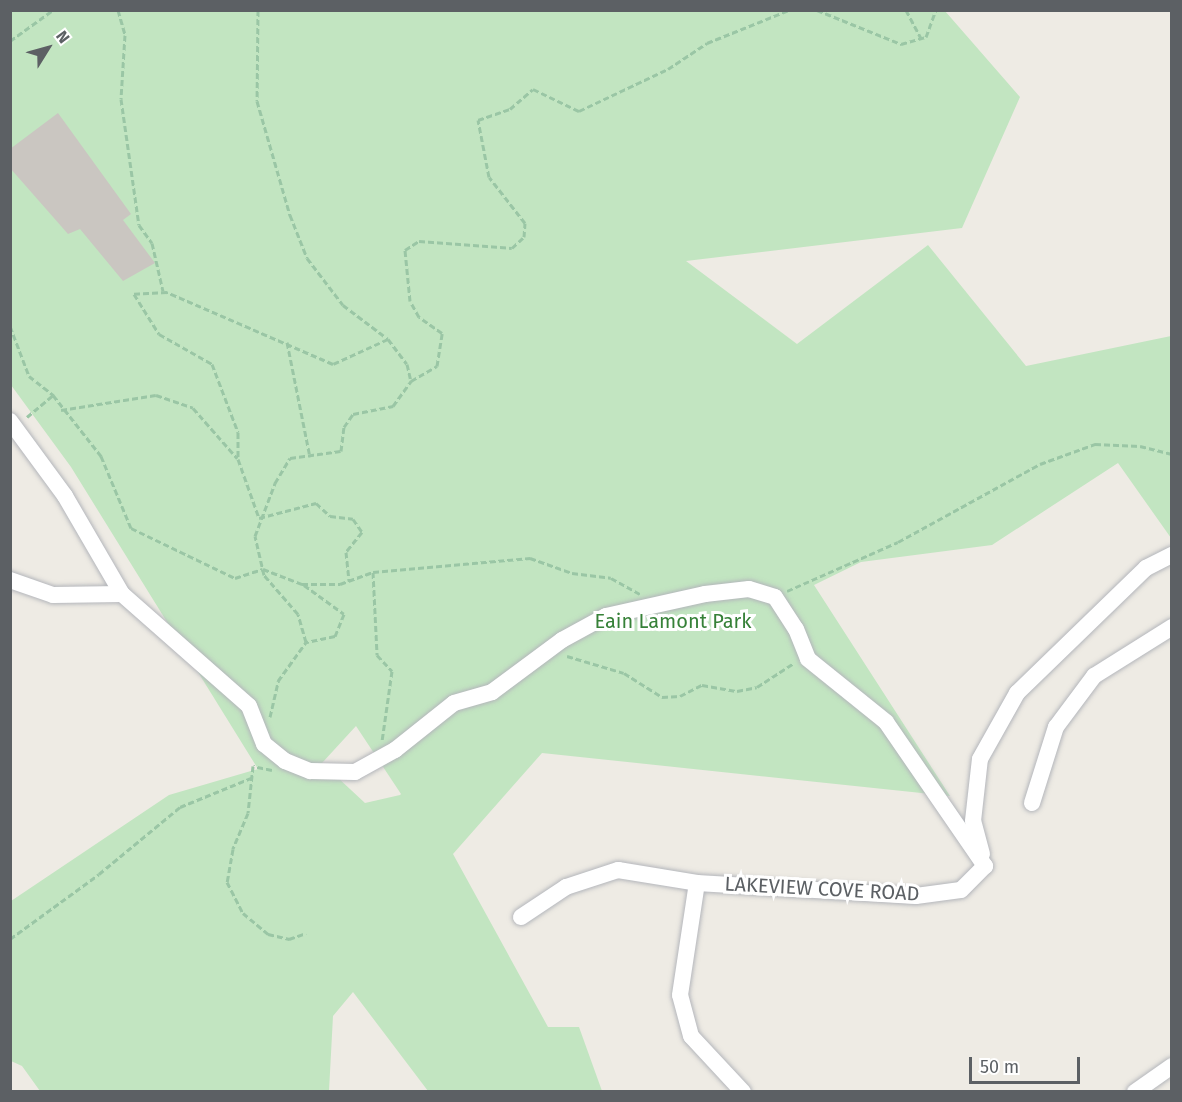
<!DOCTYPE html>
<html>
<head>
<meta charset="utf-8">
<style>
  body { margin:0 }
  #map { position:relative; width:1182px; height:1102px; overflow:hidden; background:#eeebe4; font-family:"Fira Sans",sans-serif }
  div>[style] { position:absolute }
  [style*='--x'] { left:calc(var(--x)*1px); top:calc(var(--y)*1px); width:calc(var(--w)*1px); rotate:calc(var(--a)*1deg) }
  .green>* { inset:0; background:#c2e5c1 }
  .building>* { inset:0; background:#cac6c1 }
  .path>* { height:3px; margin-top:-1.5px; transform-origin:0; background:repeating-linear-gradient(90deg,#9ac6a5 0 6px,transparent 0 9px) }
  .roads { filter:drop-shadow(0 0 2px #b4b6bb) drop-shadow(0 0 2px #b4b6bb) }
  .minor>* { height:16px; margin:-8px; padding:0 8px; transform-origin:8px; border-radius:8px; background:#fff }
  span { translate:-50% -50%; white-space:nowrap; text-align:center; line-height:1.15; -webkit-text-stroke:6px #fff; paint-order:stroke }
  .park-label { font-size:20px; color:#368138 }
  .street-label { font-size:20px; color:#5c6064 }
  .frame { position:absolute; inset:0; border:12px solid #5c6064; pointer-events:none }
  .north { position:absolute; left:18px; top:18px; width:60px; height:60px; -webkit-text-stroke:4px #fff; paint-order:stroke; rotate:53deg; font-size:16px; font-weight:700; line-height:24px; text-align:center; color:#5c6064 }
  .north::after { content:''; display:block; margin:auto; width:21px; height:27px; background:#5c6064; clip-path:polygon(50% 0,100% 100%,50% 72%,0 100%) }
  .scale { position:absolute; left:969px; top:1057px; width:111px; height:27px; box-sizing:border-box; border:3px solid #5c6064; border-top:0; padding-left:8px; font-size:18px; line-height:21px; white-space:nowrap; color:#5c6064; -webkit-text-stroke:4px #fff; paint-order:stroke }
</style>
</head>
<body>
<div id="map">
  <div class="green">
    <i style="clip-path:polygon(evenodd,11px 11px,945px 11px,1020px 97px,962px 228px,686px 261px,797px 344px,928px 245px,1026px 366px,1171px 336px,1171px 538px,1118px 463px,992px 545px,861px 562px,814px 585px,950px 796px,542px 753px,453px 854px,548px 1027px,579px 1027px,602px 1091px,428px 1091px,353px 992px,333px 1016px,329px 1091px,40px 1091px,22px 1066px,11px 1061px,11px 901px,169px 795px,258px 769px,71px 467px,11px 385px,11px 11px,356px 726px,401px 794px,400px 795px,365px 803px,322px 763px,356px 726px)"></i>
  </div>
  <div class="building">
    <i style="clip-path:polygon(58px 113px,131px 214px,123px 220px,155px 263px,123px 281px,80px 229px,68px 234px,10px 168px,10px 149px)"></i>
  </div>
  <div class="path">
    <i style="--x:118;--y:10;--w:26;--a:74"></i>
    <i style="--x:125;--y:35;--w:64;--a:93.6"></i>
    <i style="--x:121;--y:99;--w:127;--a:81.9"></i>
    <i style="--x:139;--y:225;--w:22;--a:54"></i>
    <i style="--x:152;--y:243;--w:49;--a:77.1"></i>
    <i style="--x:258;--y:10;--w:91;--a:90.6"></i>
    <i style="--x:257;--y:101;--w:119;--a:73.9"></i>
    <i style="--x:290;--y:215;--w:46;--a:68.4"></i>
    <i style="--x:307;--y:258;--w:59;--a:52.5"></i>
    <i style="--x:343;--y:305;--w:56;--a:37.1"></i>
    <i style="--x:388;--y:339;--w:60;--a:155.6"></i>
    <i style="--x:333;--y:364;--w:181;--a:-156.6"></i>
    <i style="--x:167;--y:292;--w:33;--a:177"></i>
    <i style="--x:134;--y:294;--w:47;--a:58"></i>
    <i style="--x:159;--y:334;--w:61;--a:29.5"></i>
    <i style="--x:212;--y:364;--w:73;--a:69.1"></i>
    <i style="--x:238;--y:432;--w:27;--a:90"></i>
    <i style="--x:238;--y:459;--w:63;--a:70.4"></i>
    <i style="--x:259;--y:518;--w:59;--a:-14.7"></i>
    <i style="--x:316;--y:503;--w:19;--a:43"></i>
    <i style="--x:330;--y:516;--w:23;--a:7"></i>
    <i style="--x:353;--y:519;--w:16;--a:55"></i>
    <i style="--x:362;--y:532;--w:26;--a:129"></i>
    <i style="--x:346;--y:552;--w:29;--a:84"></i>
    <i style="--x:817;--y:10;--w:91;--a:22"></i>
    <i style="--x:901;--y:44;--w:26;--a:-16"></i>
    <i style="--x:926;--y:37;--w:29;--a:-70"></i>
    <i style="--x:906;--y:10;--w:34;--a:62"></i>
    <i style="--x:10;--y:41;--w:53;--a:-35.8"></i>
    <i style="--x:10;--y:326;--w:53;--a:69.2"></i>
    <i style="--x:29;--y:376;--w:31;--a:38"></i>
    <i style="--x:53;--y:395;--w:78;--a:51.8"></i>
    <i style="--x:101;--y:456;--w:78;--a:67.4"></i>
    <i style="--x:131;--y:528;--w:115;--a:25.7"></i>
    <i style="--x:235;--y:578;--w:29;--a:-18"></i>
    <i style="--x:263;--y:569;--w:42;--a:21"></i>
    <i style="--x:302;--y:584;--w:38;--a:0"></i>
    <i style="--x:340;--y:584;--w:35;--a:-20"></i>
    <i style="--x:373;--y:572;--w:83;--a:87.2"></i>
    <i style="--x:377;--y:655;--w:22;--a:47"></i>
    <i style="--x:392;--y:671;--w:71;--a:98.1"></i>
    <i style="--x:388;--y:339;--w:31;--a:53"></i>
    <i style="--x:407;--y:364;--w:17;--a:77"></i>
    <i style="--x:287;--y:342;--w:117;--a:78.7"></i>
    <i style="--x:61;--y:410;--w:96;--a:-9"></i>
    <i style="--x:156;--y:395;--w:39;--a:19"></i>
    <i style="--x:193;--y:408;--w:67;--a:48.7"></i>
    <i style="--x:27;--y:417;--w:34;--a:-40"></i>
    <i style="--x:373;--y:572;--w:158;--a:-5.1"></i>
    <i style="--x:530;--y:558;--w:45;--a:19.7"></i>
    <i style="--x:572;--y:573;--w:39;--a:7"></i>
    <i style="--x:611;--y:578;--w:33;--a:29"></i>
    <i style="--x:304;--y:585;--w:49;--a:35.9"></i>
    <i style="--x:344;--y:614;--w:24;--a:112"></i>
    <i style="--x:335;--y:636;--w:30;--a:168"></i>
    <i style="--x:787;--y:591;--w:121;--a:-23.8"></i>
    <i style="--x:898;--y:542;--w:162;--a:-28.8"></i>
    <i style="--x:1040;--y:464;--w:59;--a:-20"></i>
    <i style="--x:1095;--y:444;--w:45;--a:2.5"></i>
    <i style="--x:1140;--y:446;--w:33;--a:14"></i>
    <i style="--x:567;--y:656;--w:59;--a:16.6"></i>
    <i style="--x:624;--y:673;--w:45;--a:32.3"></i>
    <i style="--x:662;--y:697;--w:18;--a:-3"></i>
    <i style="--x:680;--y:696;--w:25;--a:-27"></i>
    <i style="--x:702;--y:685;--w:36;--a:10"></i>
    <i style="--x:737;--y:691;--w:20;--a:-11"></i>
    <i style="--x:757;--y:687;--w:44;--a:-33"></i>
    <i style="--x:270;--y:717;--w:37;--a:-77"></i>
    <i style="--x:278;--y:681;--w:48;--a:-54.3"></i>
    <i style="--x:306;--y:642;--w:29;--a:-106"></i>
    <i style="--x:298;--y:614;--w:52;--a:-131.1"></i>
    <i style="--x:264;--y:575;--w:40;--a:-103"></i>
    <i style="--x:255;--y:536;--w:57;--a:-69.3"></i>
    <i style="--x:275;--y:483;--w:29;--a:-59"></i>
    <i style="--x:290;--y:458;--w:51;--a:-7.8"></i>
    <i style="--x:341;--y:451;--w:24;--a:-83"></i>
    <i style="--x:344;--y:427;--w:16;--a:-55"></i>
    <i style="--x:353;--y:414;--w:41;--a:-11.3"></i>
    <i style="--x:393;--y:406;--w:31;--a:-54"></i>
    <i style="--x:411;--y:381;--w:30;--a:-30"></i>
    <i style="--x:437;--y:366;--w:33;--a:-81"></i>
    <i style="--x:442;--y:333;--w:28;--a:-145"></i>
    <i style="--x:419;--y:317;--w:18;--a:-119"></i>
    <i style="--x:410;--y:301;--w:51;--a:-95.6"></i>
    <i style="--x:405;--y:250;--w:17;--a:-33"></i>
    <i style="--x:419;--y:241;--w:93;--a:4.3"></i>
    <i style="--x:512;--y:248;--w:16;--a:-43"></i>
    <i style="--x:524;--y:237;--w:14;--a:-86"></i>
    <i style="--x:525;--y:223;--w:58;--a:-128"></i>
    <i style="--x:489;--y:177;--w:58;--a:-100.9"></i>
    <i style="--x:478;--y:120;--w:34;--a:-19"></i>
    <i style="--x:510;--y:109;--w:30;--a:-41"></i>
    <i style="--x:533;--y:89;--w:51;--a:25.6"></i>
    <i style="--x:579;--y:111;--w:98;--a:-25.3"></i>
    <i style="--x:668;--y:69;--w:47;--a:-33.7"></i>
    <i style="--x:707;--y:43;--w:88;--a:-21.9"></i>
    <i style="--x:272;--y:770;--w:19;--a:-168"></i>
    <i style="--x:253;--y:766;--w:47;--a:96.1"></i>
    <i style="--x:248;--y:813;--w:39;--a:113"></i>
    <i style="--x:233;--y:849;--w:34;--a:100"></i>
    <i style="--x:227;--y:882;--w:35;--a:63"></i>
    <i style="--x:243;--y:913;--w:33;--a:40"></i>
    <i style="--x:268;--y:934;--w:22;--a:13"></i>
    <i style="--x:289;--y:939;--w:18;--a:-19"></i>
    <i style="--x:10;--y:939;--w:110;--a:-36.1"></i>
    <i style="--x:99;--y:874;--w:105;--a:-39.6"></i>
    <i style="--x:180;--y:807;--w:77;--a:-22.2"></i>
  </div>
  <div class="roads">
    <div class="minor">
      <i style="--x:10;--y:421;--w:93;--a:53.7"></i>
      <i style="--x:65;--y:496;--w:113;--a:59.8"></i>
      <i style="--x:122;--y:594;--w:69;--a:179.2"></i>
      <i style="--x:53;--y:595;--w:46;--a:-160.8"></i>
      <i style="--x:122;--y:594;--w:169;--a:41.4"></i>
      <i style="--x:249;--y:706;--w:41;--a:68.5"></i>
      <i style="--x:264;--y:744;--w:27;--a:39"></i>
      <i style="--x:285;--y:761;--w:27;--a:22"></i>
      <i style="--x:310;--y:771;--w:45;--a:1.3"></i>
      <i style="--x:355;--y:772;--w:46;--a:-28.8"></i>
      <i style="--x:395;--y:750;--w:75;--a:-38.5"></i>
      <i style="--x:454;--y:703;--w:40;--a:-16"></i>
      <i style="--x:492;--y:692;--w:87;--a:-36.6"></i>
      <i style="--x:562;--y:640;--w:50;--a:-28.6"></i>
      <i style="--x:606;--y:616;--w:101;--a:-12.5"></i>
      <i style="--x:705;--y:594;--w:44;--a:-6.5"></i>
      <i style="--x:749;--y:589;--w:27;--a:17"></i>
      <i style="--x:775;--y:597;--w:38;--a:57"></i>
      <i style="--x:796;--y:629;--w:32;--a:68"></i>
      <i style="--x:808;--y:659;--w:100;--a:38.9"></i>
      <i style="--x:886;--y:722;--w:175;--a:55.5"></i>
      <i style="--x:1032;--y:803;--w:80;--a:-72.5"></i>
      <i style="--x:1056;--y:727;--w:64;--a:-53.3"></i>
      <i style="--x:1094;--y:676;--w:92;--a:-32.1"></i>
      <i style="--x:982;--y:854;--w:34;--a:-105"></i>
      <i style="--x:973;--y:821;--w:62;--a:-83.6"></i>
      <i style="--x:980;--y:759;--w:76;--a:-60.7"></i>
      <i style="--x:1017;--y:693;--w:180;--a:-44.1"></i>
      <i style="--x:1146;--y:568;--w:29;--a:-27"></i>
      <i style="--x:521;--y:917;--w:54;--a:-33.7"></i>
      <i style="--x:566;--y:887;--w:55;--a:-18.1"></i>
      <i style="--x:618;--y:870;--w:80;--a:9.3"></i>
      <i style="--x:743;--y:1092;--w:76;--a:-132.9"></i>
      <i style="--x:691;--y:1036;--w:42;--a:-105"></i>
      <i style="--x:680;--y:995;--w:113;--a:-81.4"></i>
      <i style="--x:697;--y:883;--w:219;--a:3.4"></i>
      <i style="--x:916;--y:896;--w:45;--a:-7.6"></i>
      <i style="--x:961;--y:890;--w:34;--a:-45"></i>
      <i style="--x:1135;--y:1092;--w:45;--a:-35.1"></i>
    </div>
  </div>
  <div class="park-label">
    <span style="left:673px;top:621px">Eain Lamont Park</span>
  </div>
  <div class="street-label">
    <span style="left:822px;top:889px;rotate:3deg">LAKEVIEW COVE ROAD</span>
  </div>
  <div class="frame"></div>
  <div class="north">N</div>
  <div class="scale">50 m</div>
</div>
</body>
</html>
